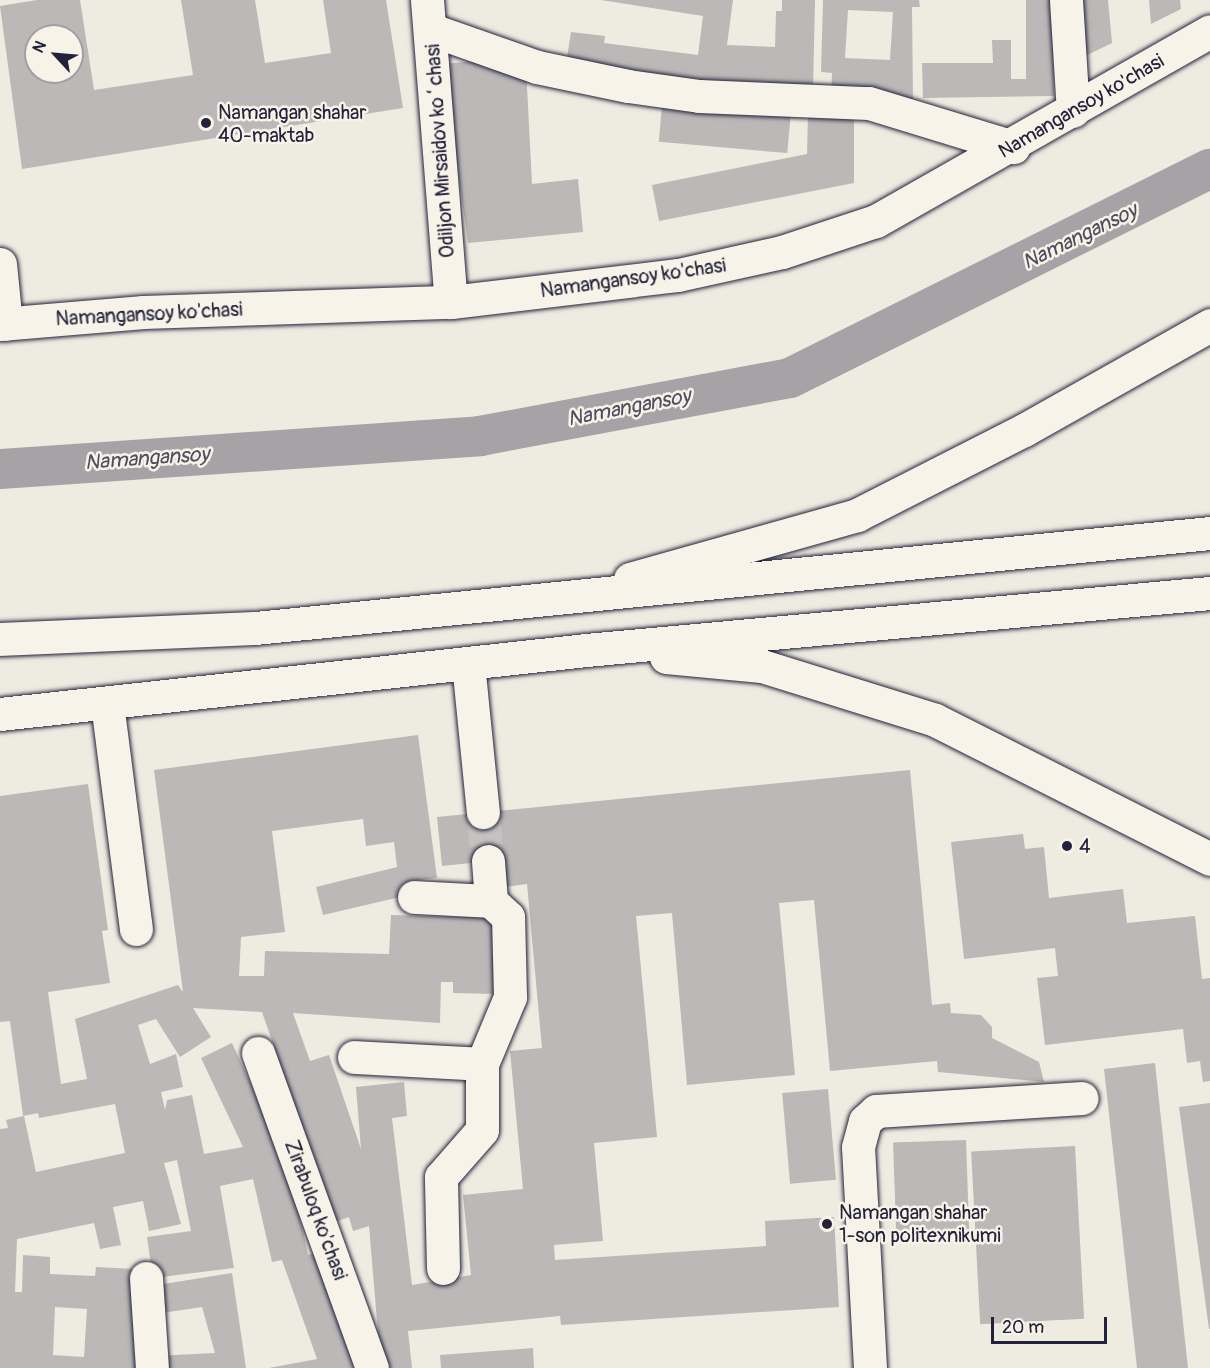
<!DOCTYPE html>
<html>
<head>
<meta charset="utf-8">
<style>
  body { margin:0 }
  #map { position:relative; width:1210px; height:1368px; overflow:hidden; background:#eeebe1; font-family:Pangolin,sans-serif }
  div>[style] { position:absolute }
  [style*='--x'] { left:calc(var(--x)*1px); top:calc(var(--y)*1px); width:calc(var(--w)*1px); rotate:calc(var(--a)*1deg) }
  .canal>* { height:40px; margin:-20px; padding:0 20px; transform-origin:20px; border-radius:20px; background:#a6a3a6 }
  .building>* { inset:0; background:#bbb8b7; transform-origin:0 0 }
  .minor-tunnel>* { height:33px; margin-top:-16.5px; transform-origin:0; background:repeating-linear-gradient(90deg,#c5c3c0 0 33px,transparent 0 49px) }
  .roads { filter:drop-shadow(0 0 2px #22223b) drop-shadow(0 0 2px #22223b) }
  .minor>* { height:33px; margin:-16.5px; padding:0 16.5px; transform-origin:16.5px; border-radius:16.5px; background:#f7f3e8 }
  .major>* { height:33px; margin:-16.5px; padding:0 16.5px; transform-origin:16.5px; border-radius:16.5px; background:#f7f3e8 }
  .dots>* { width:16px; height:16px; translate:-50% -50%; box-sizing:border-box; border:3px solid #f7f3e8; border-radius:50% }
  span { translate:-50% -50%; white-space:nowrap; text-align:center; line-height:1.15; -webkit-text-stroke:5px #f7f3e8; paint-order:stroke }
  .street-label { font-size:20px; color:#22223b }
  .poi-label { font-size:20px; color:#22223b }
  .left { translate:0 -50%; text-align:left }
  .water-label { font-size:21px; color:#504f60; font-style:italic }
  .north { position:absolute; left:24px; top:24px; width:60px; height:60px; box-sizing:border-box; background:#f7f3e8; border:2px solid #a29fa3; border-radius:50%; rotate:296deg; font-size:16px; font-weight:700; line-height:24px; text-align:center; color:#22223b }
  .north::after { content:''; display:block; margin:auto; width:21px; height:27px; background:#22223b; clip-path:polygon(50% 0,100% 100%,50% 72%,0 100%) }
  .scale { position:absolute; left:991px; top:1317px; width:116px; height:27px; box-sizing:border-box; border:3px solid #22223b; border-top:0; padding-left:8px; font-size:18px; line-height:21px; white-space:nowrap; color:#22223b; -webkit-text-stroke:4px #f7f3e8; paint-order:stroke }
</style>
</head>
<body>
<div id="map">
  <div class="canal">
    <i style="--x:0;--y:469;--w:481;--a:-3.9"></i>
    <i style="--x:480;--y:436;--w:315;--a:-10.6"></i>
    <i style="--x:790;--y:378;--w:469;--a:-26.5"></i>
  </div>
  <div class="building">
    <i style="clip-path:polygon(evenodd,37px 0,80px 0,94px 90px,193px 75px,181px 0,255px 0,265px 63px,331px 53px,323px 0,386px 0,403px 108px,22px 169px,0 6px,37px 0,36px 36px,72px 36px,72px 72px,36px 72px,36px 36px)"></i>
    <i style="clip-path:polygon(601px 0,733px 0,727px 45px,775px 47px,776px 11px,782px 11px,782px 0,815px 0,813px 90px,721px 88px,566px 64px,571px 32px,605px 36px,604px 43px,698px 55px,703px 16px)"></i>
    <i style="clip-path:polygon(evenodd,823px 0,919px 0,920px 7px,912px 7px,913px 102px,831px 98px,832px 73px,821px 72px,823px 0,848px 10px,893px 12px,890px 60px,845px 58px,848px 10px)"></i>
    <i style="clip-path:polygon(1026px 0,1053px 0,1054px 96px,923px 98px,922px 63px,993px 63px,992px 40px,1011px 40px,1011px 79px,1026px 79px)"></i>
    <i style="clip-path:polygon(1076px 0,1108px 0,1112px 43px,1081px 58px)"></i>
    <i style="clip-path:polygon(1149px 0,1180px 0,1181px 9px,1151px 24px)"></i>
    <i style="clip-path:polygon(505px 58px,526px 67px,532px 184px,578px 179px,583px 232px,468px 243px,443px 64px)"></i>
    <i style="left:662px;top:105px;width:129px;height:37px;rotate:5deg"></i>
    <i style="clip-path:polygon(808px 115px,854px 116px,854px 183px,659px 221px,652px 185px,807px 154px)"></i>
    <i style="clip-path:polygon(evenodd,418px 735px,437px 878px,410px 881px,413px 894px,323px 915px,316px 887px,397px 867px,394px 842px,366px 846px,363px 819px,272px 831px,285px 932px,241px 937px,239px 976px,264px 976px,265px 951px,389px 954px,391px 915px,501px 918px,498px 994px,453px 993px,453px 982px,441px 982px,440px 1023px,293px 1013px,310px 1061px,329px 1055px,361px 1149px,356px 1087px,404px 1082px,407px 1116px,392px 1118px,412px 1285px,471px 1275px,463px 1195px,523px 1189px,510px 1051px,542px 1048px,527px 884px,503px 887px,500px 860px,442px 866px,437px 817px,910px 770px,932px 1005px,950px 1003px,951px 1013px,981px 1015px,992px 1027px,992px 1038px,1039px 1062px,1044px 1082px,938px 1072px,937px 1061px,830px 1071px,814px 900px,779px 903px,795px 1075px,687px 1085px,672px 913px,636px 916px,657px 1137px,594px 1143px,603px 1241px,554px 1245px,555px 1260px,766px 1246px,765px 1221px,834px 1217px,839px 1307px,561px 1325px,560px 1316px,408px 1331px,412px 1368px,381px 1368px,369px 1226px,353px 1231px,349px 1217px,335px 1222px,262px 1012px,193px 1008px,211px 1037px,180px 1057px,156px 1019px,138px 1025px,150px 1064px,176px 1054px,183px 1087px,161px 1092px,165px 1110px,167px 1100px,192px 1095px,204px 1154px,243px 1147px,201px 1058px,232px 1043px,276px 1139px,283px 1138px,308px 1255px,315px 1253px,354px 1368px,269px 1368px,317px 1359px,282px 1260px,272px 1262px,253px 1179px,220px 1186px,234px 1268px,153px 1278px,147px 1237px,191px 1231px,177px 1160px,164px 1163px,181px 1224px,149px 1231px,143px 1201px,113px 1207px,121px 1245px,100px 1249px,94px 1223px,17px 1239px,15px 1292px,22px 1292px,23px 1255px,50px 1257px,50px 1274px,95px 1276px,96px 1267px,136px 1269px,139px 1368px,0 1368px,0 1129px,8px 1128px,6px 1120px,24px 1116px,36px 1172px,125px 1153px,115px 1104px,39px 1118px,38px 1113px,23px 1116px,10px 1021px,0 1022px,0 796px,88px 784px,108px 930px,102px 931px,110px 983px,48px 992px,61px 1084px,87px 1079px,75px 1019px,178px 985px,183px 992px,154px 770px,418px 735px,55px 1307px,87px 1309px,84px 1357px,53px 1355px,55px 1307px)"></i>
    <i style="clip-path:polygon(1023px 834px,1025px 849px,1044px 847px,1049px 898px,1123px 889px,1127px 923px,1195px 916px,1202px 979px,1210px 978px,1210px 1081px,1203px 1082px,1200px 1061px,1187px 1063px,1183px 1029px,1045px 1045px,1037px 978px,1058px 976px,1055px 948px,964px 959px,951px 842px)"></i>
    <i style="clip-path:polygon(1155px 1063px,1166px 1165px,1188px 1368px,1137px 1368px,1104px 1069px)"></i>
    <i style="left:828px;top:1089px;width:91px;height:46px;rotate:85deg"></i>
    <i style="clip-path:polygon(1210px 1103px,1210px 1329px,1209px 1329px,1179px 1107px)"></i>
    <i style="left:966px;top:1140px;width:94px;height:73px;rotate:88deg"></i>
    <i style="left:1075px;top:1146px;width:173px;height:104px;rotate:87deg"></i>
    <i style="clip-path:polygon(232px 1273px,246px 1368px,154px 1368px,154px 1356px,215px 1353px,202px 1307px,155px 1314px,151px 1286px)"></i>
    <i style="clip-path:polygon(533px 1348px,534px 1368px,441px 1368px,440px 1355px)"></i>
  </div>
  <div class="minor-tunnel">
    <i style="--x:483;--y:812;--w:49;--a:84.2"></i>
  </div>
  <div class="roads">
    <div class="minor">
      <i style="--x:427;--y:0;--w:303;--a:85.5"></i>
      <i style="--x:1066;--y:0;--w:111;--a:86.4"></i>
      <i style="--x:432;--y:30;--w:111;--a:19.4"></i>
      <i style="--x:537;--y:67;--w:93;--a:11.8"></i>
      <i style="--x:628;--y:86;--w:72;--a:8"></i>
      <i style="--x:699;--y:96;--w:170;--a:2.4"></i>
      <i style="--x:869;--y:103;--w:151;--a:17"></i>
      <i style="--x:0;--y:264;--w:60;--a:84.3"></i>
      <i style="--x:0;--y:324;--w:144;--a:-4.8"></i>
      <i style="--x:143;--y:312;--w:308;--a:-1.9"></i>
      <i style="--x:451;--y:302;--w:229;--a:-6.8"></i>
      <i style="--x:678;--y:275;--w:107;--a:-12.5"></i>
      <i style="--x:782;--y:252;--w:99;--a:-18.3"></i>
      <i style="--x:876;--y:221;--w:384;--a:-29.6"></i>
      <i style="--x:468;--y:663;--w:150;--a:84.3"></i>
      <i style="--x:107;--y:703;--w:228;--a:82.7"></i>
      <i style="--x:414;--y:897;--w:77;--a:3"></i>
      <i style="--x:258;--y:1053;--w:335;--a:70.1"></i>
      <i style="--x:354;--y:1057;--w:128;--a:3.1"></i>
      <i style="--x:443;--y:1268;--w:91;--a:-91.3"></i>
      <i style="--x:441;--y:1177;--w:62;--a:-48.9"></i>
      <i style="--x:482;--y:1130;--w:66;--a:-90"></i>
      <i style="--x:482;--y:1064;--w:73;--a:-67.3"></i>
      <i style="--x:510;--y:997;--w:80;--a:-91.4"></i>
      <i style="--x:508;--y:917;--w:23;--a:-137"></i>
      <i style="--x:491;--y:901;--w:40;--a:-94.3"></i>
      <i style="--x:146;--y:1278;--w:90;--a:86.2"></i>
      <i style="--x:870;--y:1368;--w:221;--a:-93.1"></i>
      <i style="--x:858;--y:1147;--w:27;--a:-75"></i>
      <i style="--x:865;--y:1121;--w:15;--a:-42"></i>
      <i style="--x:876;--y:1111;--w:206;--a:-3.6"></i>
    </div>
    <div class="major">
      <i style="--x:630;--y:579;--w:236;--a:-15.7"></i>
      <i style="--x:857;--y:515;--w:187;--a:-27"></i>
      <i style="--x:1024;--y:430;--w:214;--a:-29.4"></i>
      <i style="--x:0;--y:639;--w:255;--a:-2.5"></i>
      <i style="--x:255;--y:628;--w:960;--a:-5.68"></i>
      <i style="--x:666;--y:657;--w:96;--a:5.4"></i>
      <i style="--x:762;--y:666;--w:181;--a:17.3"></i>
      <i style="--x:935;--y:720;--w:308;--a:26.8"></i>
      <i style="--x:0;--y:714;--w:589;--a:-6.23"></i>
      <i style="--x:586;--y:650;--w:627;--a:-5.22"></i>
    </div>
  </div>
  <div class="dots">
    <i style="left:206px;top:123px;background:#22223b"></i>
    <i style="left:1067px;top:846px;background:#22223b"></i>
    <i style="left:827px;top:1224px;background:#22223b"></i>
  </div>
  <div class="street-label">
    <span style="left:1081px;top:106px;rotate:-30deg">Namangansoy ko'chasi</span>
    <span style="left:440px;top:151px;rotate:-94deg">Odiljon Mirsaidov koʻchasi</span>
    <span style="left:633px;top:278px;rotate:-8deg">Namangansoy ko'chasi</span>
    <span style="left:149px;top:314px;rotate:-3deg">Namangansoy ko'chasi</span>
    <span style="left:316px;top:1210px;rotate:70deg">Zirabuloq ko'chasi</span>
  </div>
  <div class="poi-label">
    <span class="left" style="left:218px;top:124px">Namangan shahar<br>40-maktab</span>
    <span class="left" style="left:1079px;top:846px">4</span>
    <span class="left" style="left:839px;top:1224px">Namangan shahar<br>1-son politexnikumi</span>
  </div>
  <div class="water-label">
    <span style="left:1080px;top:237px;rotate:-26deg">Namangansoy</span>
    <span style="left:629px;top:408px;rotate:-11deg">Namangansoy</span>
    <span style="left:147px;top:459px;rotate:-4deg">Namangansoy</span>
  </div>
  <div class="north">N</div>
  <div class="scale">20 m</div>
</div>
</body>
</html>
